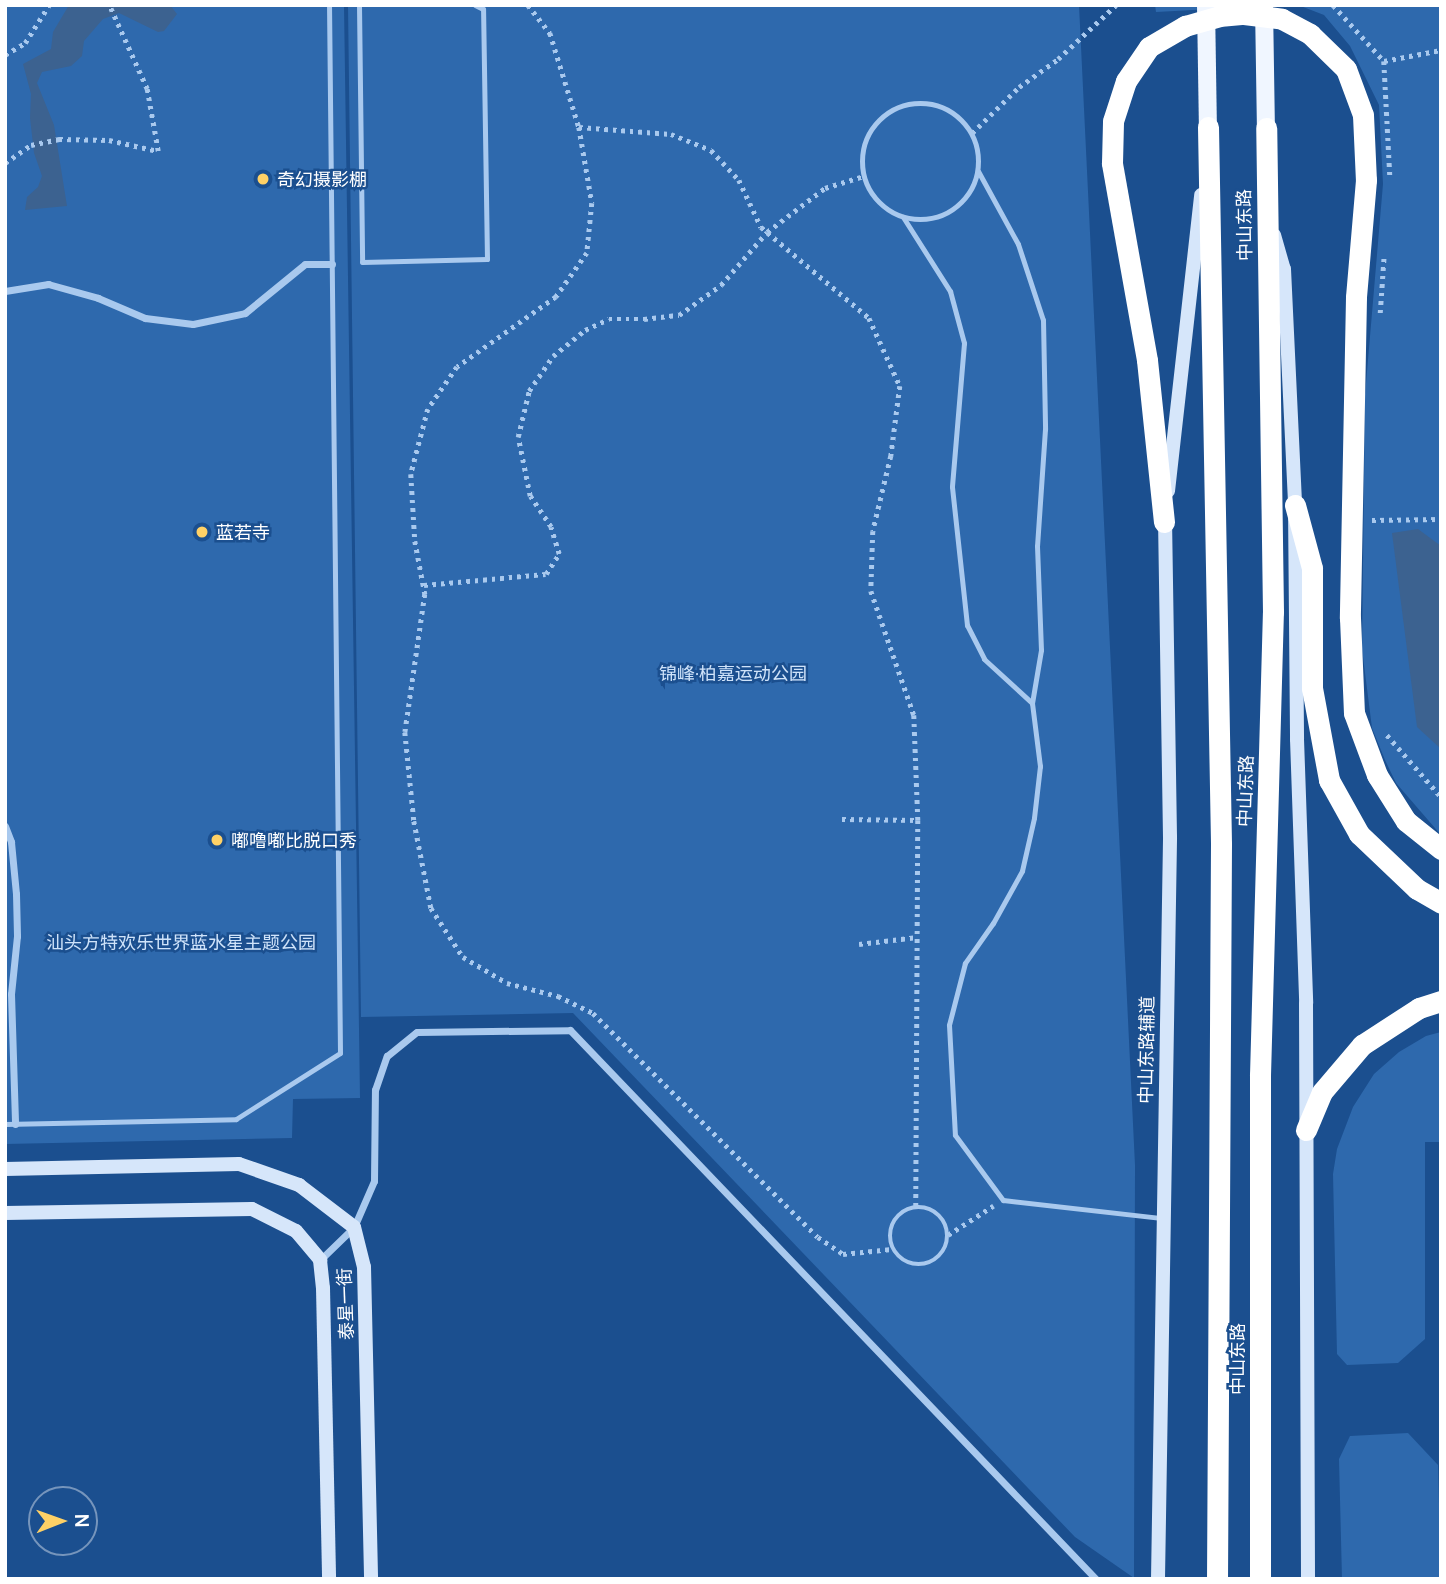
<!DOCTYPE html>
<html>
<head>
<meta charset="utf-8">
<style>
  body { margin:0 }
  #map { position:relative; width:1446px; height:1584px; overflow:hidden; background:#1b4f8f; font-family:Manrope,"Noto Sans SC",sans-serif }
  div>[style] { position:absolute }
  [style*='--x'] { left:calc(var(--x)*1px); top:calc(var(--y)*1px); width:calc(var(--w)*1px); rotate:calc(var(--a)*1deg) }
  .green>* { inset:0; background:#2e69ad }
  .water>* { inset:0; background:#3c6290 }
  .path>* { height:4.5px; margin-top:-2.25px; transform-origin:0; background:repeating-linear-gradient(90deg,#a9c9ee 0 3.5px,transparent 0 8.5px) }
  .path>.ring { margin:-2.25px; padding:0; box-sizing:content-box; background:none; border:4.5px solid #a9c9ee; border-radius:50% }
  .lane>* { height:5px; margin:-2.5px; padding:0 2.5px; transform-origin:2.5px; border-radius:2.5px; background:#a9c9ee }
  .lane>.ring { margin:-2.5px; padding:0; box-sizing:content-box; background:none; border:5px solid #a9c9ee; border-radius:50% }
  .street>* { height:7px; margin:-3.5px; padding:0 3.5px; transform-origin:3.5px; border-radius:3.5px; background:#a9c9ee }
  .secondary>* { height:14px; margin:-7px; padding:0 7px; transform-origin:7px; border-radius:7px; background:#d6e6fa }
  .primary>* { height:18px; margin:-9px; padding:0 9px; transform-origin:9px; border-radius:9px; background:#f0f6ff }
  .highway>* { height:21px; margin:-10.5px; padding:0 10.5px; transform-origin:10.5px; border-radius:10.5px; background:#fff }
  .dots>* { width:19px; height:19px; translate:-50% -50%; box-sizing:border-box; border:4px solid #1b4f8f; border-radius:50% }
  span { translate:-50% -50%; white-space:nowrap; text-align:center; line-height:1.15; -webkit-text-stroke:5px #1b4f8f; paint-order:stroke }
  .poi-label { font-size:18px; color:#fff }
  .left { translate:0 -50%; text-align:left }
  .street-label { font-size:18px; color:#fff }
  .park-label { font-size:18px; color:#cfe3fa }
  .frame { position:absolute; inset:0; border:7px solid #fff; pointer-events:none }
  .north { position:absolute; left:28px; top:1486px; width:70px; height:70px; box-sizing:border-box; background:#1b4f8f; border:2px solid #7695bc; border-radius:50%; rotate:89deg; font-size:19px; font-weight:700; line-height:28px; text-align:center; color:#fff }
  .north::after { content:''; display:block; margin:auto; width:24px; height:32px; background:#ffd166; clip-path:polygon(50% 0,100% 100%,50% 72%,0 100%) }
</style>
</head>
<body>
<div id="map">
  <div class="green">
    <i style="clip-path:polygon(5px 5px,344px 5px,360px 1098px,293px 1099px,292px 1138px,5px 1144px)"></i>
    <i style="clip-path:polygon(348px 5px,1079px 5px,1135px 1165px,1134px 1578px,1075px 1537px,573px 1013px,361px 1017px)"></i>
    <i style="clip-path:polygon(1155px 5px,1285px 5px,1156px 12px)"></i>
    <i style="clip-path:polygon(1298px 5px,1441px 5px,1441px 835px,1396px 783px,1385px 760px,1372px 728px,1362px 649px,1365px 395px,1383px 184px,1379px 105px,1350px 46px,1324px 15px)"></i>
    <i style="clip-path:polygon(1441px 1032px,1441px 1142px,1425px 1142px,1425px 1339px,1398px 1363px,1347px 1365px,1337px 1354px,1333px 1174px,1337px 1149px,1353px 1107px,1374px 1074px,1399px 1052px,1426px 1036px)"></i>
    <i style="clip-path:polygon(1408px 1433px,1438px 1465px,1441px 1579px,1342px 1579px,1339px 1459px,1350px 1436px)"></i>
  </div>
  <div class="water">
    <i style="clip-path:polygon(69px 5px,170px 5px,177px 14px,164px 31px,158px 32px,119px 13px,103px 19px,84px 41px,82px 56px,71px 66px,42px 72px,37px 83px,54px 125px,67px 206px,25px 210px,27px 197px,38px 187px,42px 176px,34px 153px,30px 118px,31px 94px,23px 64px,51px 49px,53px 32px)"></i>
    <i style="clip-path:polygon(1418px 529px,1441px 546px,1441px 749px,1417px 727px,1392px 533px)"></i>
  </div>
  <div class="path">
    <i style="--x:528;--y:5;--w:36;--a:52"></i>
    <i style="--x:550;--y:33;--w:98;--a:72.9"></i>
    <i style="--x:579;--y:127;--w:77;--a:80.3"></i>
    <i style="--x:592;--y:203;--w:50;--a:95.7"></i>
    <i style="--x:587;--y:253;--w:54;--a:125.2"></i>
    <i style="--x:556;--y:297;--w:121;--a:144.7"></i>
    <i style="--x:457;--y:367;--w:51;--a:124.6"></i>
    <i style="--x:428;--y:409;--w:67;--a:104.7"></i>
    <i style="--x:411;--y:474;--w:67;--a:86.6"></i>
    <i style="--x:415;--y:541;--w:54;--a:79.3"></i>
    <i style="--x:425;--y:594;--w:139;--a:98.2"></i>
    <i style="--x:405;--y:732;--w:89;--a:84.2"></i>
    <i style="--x:414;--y:821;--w:89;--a:78.9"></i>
    <i style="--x:431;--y:908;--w:59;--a:56.9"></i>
    <i style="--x:463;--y:957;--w:51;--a:30.6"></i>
    <i style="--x:507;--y:983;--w:53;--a:14.3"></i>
    <i style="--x:558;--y:996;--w:39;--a:26"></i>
    <i style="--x:593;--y:1013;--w:317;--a:44.9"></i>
    <i style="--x:818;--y:1237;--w:30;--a:34"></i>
    <i style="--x:843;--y:1254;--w:49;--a:-5.8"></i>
    <i style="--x:1333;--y:5;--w:76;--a:47.7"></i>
    <i style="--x:1384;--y:61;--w:116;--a:87"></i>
    <i style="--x:5;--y:55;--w:23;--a:-31"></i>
    <i style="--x:25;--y:43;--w:45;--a:-57.7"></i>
    <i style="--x:1384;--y:61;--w:58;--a:-10.9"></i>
    <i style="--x:579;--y:127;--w:92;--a:4.4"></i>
    <i style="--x:671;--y:134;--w:43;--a:21.8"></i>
    <i style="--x:711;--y:150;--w:41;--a:47"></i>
    <i style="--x:739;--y:180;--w:52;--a:64.9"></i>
    <i style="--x:761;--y:227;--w:141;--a:40.1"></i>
    <i style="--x:869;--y:318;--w:75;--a:65.5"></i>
    <i style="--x:900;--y:386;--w:71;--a:97.3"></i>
    <i style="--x:891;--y:456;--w:77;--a:103.5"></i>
    <i style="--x:873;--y:531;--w:60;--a:91.9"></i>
    <i style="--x:871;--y:591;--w:131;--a:70.9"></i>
    <i style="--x:914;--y:715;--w:105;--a:87.8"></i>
    <i style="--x:918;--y:820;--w:387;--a:90.3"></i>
    <i style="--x:972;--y:133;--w:66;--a:-44.4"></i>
    <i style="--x:1019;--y:87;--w:48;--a:-35.7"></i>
    <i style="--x:1058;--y:59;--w:79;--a:-43"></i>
    <i style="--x:5;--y:163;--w:32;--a:-35"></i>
    <i style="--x:31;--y:145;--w:29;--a:-12"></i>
    <i style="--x:59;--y:139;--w:50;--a:1.1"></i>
    <i style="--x:109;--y:140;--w:50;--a:12.7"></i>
    <i style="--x:158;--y:151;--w:63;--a:-100.1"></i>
    <i style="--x:147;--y:89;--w:92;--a:-114.3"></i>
    <i style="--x:1380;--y:313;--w:58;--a:-86.1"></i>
    <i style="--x:1372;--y:520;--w:69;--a:-0.8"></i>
    <i style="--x:424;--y:585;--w:122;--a:-5.2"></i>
    <i style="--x:546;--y:574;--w:24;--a:-57"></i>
    <i style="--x:559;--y:554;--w:28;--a:-107"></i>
    <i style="--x:551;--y:527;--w:37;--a:-124"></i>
    <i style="--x:530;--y:496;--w:60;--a:-101.5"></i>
    <i style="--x:518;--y:437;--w:47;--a:-76.6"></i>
    <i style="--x:529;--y:391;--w:42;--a:-55.6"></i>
    <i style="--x:553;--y:356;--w:41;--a:-39.1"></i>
    <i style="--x:585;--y:330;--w:26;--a:-25"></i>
    <i style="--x:609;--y:319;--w:35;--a:0"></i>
    <i style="--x:644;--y:319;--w:35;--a:-7"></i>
    <i style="--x:679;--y:315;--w:52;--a:-35.5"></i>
    <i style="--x:721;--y:285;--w:70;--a:-49"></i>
    <i style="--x:767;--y:232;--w:73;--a:-37.2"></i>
    <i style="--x:825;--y:188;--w:41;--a:-17.1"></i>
    <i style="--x:1387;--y:735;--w:82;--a:48.9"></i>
    <i style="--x:842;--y:819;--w:76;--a:0.8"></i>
    <i style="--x:859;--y:944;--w:59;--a:-6.8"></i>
    <i class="ring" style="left:890px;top:1207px;width:53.5px;height:53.5px"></i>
    <i style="--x:948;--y:1235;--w:54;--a:-32.8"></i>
  </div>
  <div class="lane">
    <i style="--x:359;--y:5;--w:257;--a:89.3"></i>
    <i style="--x:362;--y:262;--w:125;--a:-1.4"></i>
    <i style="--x:487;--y:259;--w:250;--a:-90.9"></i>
    <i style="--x:483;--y:9;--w:9;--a:-153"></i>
    <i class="ring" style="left:862px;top:103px;width:111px;height:111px"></i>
    <i style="--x:978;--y:171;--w:83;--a:61.3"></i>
    <i style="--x:1018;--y:244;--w:80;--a:71.8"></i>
    <i style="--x:1043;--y:320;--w:109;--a:88.9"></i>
    <i style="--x:1045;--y:429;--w:117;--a:93.9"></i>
    <i style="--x:1037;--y:546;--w:104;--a:87.8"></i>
    <i style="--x:1041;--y:650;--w:54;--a:99.6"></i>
    <i style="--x:1032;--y:703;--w:64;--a:82.8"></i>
    <i style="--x:1040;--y:766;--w:52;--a:96.6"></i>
    <i style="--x:1034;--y:818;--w:54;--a:102.8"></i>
    <i style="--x:1022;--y:871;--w:60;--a:119.1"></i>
    <i style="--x:993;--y:923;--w:49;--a:125"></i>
    <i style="--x:965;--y:963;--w:64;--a:104.5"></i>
    <i style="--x:949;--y:1025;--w:110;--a:86.9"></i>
    <i style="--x:955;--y:1135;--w:81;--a:53.6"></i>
    <i style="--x:1003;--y:1200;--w:160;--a:6.5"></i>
    <i style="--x:903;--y:217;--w:88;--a:57.6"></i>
    <i style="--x:950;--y:291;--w:54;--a:74.9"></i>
    <i style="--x:964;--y:343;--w:144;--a:94.8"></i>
    <i style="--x:952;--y:487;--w:139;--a:83.8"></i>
    <i style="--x:967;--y:625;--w:38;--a:63"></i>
    <i style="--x:984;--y:659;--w:65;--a:42.5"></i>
    <i style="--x:5;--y:1124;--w:231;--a:-1.2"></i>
    <i style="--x:236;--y:1119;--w:123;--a:-32.4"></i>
    <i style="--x:340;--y:1053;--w:1048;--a:-90.6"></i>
  </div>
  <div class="street">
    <i style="--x:5;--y:291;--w:44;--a:-9.2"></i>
    <i style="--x:48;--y:284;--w:52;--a:15.6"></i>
    <i style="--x:98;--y:298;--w:51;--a:23.1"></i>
    <i style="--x:145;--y:318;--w:48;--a:7.1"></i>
    <i style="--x:193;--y:324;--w:53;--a:-11.9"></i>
    <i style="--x:245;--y:313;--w:77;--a:-39.2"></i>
    <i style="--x:305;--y:264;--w:27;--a:0"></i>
    <i style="--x:5;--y:826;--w:17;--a:69"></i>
    <i style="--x:11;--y:842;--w:52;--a:84.5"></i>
    <i style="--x:16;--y:894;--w:42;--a:88.6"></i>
    <i style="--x:17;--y:936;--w:58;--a:95.9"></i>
    <i style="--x:11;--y:994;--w:130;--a:88.2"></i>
    <i style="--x:320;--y:1260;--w:47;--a:-44.1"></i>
    <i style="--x:354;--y:1227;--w:50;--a:-66.5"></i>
    <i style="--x:374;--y:1181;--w:91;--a:-89.4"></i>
    <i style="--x:375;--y:1090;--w:36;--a:-71"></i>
    <i style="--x:387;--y:1056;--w:38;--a:-39"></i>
    <i style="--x:417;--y:1032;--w:153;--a:-0.7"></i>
    <i style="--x:570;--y:1030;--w:760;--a:46.23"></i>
  </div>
  <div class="secondary">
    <i style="--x:1274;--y:235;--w:35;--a:74"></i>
    <i style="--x:1284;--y:269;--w:236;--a:87.3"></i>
    <i style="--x:1295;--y:505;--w:234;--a:89.5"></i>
    <i style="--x:1297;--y:739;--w:264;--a:88"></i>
    <i style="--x:1306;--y:1003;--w:576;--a:89.8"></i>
    <i style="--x:1168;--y:491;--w:298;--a:-83.6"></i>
    <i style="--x:5;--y:1169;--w:234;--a:-1.2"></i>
    <i style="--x:239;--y:1164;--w:64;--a:19.3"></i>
    <i style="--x:299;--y:1185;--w:69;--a:37.4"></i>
    <i style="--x:354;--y:1227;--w:41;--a:76"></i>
    <i style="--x:364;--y:1267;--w:312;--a:88.7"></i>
    <i style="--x:5;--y:1213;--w:247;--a:-0.9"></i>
    <i style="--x:252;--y:1209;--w:49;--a:26.6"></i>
    <i style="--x:296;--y:1231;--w:38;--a:50"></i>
    <i style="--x:320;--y:1260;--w:28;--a:84"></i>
    <i style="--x:323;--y:1288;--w:291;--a:88.8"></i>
    <i style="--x:1158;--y:1579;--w:742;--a:-89.07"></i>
    <i style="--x:1170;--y:837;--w:322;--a:-90.9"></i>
  </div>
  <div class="primary">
    <i style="--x:1206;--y:5;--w:122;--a:89.1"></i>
    <i style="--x:1264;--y:5;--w:123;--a:89.1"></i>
  </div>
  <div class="highway">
    <i style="--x:1208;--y:127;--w:717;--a:88.96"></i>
    <i style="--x:1221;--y:844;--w:735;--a:90.31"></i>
    <i style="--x:1295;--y:505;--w:65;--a:74.9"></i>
    <i style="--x:1312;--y:568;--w:120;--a:90"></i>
    <i style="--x:1312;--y:688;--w:94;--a:79.5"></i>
    <i style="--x:1329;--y:780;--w:62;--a:60.9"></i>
    <i style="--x:1359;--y:834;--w:80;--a:43.5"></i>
    <i style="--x:1417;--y:889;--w:28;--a:30"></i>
    <i style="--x:1164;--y:522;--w:163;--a:-96"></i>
    <i style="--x:1147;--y:360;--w:200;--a:-100.1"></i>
    <i style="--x:1112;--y:163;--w:42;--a:-88.6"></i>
    <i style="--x:1113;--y:121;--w:42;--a:-72"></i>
    <i style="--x:1126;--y:81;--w:41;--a:-55.9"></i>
    <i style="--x:1149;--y:47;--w:42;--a:-30.3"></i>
    <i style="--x:1185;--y:26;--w:35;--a:-16"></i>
    <i style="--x:1219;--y:16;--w:25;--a:-5"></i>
    <i style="--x:1244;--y:14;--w:38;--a:7"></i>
    <i style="--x:1282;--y:19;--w:32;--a:28"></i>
    <i style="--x:1310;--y:34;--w:50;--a:44.2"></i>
    <i style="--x:1346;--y:69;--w:49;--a:69.7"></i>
    <i style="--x:1363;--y:115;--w:65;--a:87.4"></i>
    <i style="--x:1366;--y:180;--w:117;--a:94.9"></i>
    <i style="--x:1356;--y:297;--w:321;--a:91.1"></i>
    <i style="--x:1350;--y:618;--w:95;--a:87.6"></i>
    <i style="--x:1354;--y:713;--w:66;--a:69.6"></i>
    <i style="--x:1377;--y:775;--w:54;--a:57.8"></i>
    <i style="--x:1406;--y:821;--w:45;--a:38.7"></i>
    <i style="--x:1306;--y:1130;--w:41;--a:-67.2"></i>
    <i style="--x:1322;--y:1092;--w:62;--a:-49.6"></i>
    <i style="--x:1362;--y:1045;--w:68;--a:-33"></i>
    <i style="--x:1419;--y:1008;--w:23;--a:-18"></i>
    <i style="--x:1260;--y:1579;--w:504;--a:-90"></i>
    <i style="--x:1260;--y:1075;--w:463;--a:-88.4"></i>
    <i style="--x:1273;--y:612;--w:484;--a:-90.8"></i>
  </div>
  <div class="dots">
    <i style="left:263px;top:179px;background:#ffd166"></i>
    <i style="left:202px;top:532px;background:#ffd166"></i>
    <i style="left:217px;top:840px;background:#ffd166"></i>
  </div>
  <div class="poi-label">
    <span class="left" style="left:277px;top:179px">奇幻摄影棚</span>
    <span class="left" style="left:216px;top:532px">蓝若寺</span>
    <span class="left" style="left:231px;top:840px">嘟噜嘟比脱口秀</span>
  </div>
  <div class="street-label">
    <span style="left:1244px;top:225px;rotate:-91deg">中山东路</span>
    <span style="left:1245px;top:791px;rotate:-88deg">中山东路</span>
    <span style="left:1146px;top:1050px;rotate:-89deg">中山东路辅道</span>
    <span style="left:345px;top:1304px;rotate:-92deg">泰星一街</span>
    <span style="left:1237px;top:1359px;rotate:-90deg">中山东路</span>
  </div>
  <div class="park-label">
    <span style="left:733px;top:673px">锦峰·柏嘉运动公园</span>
    <span style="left:181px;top:942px">汕头方特欢乐世界蓝水星主题公园</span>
  </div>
  <div class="frame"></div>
  <div class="north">N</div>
</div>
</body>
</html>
